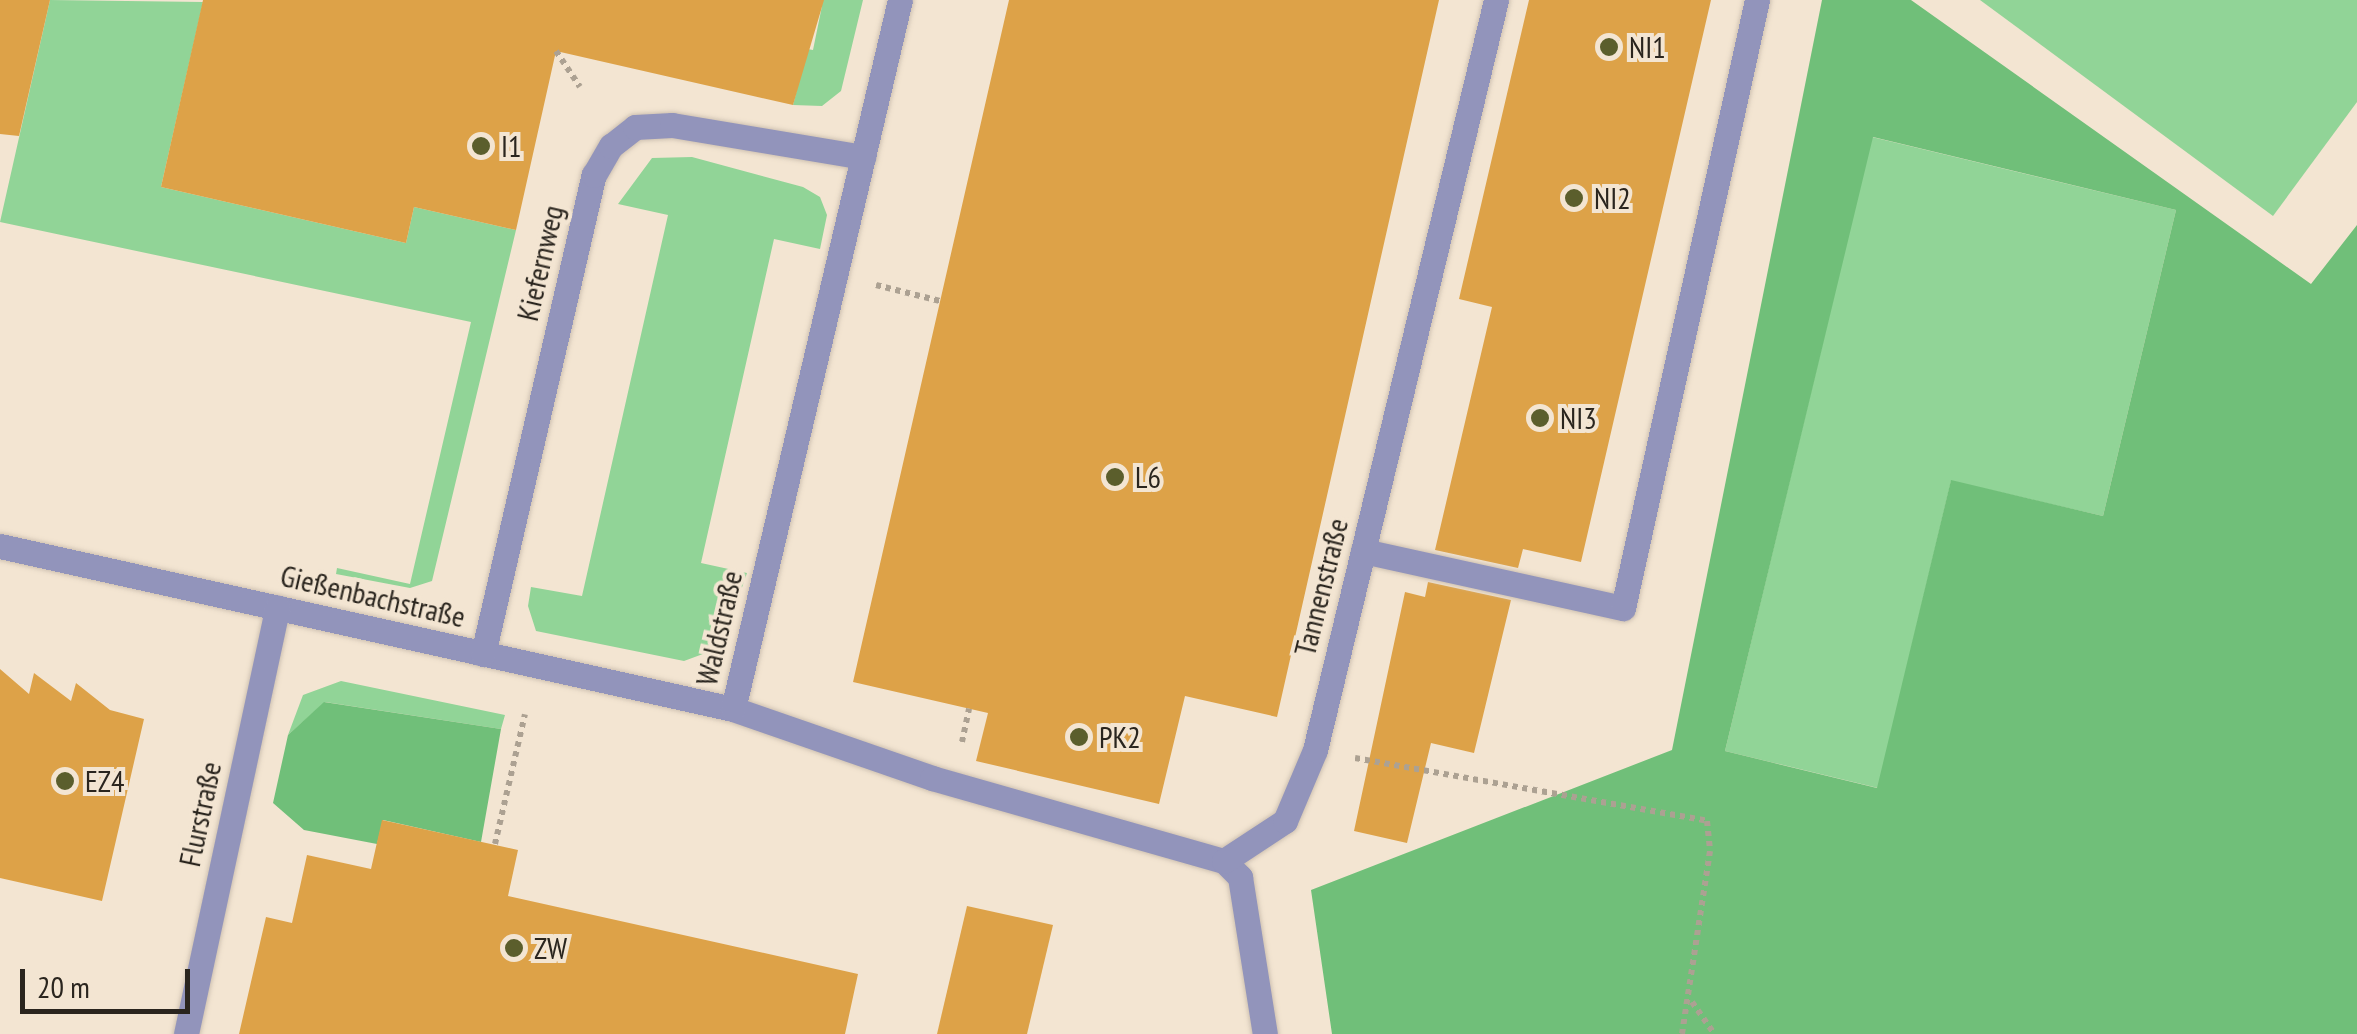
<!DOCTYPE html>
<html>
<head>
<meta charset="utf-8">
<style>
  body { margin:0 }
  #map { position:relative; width:2357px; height:1034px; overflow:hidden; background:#f3e5d2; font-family:"PT Sans Narrow",sans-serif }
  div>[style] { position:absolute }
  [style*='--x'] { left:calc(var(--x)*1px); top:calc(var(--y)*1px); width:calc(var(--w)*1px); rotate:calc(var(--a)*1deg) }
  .green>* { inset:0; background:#91d497 }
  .forest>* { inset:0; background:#70bf79 }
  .building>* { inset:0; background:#dda248 }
  .path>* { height:6px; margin-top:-3px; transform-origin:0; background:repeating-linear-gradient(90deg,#aca192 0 5px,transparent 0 10px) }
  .roads { filter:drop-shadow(0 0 2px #cfc2b2) drop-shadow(0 0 2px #cfc2b2) }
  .lane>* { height:25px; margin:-12.5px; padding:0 12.5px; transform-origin:12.5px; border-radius:12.5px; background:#9294bb }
  .dots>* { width:28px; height:28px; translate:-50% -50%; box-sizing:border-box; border:5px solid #f3e5d2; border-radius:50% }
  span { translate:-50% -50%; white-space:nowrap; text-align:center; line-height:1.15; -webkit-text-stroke:8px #f3e5d2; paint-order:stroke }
  .poi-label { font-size:30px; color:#2a251e }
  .left { translate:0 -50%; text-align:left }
  .street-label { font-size:30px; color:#2a251e }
  .scale { position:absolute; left:20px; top:969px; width:170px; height:45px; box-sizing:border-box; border:5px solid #2a251e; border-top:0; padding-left:12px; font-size:30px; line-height:35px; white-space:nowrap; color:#2a251e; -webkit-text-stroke:8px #f3e5d2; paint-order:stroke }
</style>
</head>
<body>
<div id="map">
  <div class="green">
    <i style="clip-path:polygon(50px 0,203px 2px,161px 187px,406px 243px,414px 207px,516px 230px,432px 581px,410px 588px,336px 574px,337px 568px,410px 584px,471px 322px,0 222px)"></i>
    <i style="clip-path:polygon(802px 0,863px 0,841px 91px,822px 106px,793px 105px,800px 78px,790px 46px,813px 50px,822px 6px)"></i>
    <i style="clip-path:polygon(1980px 0,2357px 0,2357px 102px,2273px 216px)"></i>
    <i style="clip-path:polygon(1872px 137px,2176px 210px,2103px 516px,1951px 481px,1878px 788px,1725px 751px)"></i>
    <i style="clip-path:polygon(692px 157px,803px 187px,820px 197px,827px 215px,820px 249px,774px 239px,701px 563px,747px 573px,726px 634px,711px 651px,684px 661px,536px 631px,528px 606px,531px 587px,582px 596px,668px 215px,618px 204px,652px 158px)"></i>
    <i style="clip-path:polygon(341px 681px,505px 715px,501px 729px,325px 702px,288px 735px,303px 695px)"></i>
  </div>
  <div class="forest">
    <i style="clip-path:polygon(evenodd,1822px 0,1911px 0,2311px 284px,2357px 225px,2357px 1034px,1332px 1034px,1311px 890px,1672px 750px,1822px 0,1873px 137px,2176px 210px,2103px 516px,1951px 480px,1877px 788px,1725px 751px,1873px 137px)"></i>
    <i style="clip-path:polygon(324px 702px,501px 729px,481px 842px,383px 820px,377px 844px,304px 830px,273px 803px,288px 735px)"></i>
  </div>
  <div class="building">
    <i style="clip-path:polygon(0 0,50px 0,19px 136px,0 134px)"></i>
    <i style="clip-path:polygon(203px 0,824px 0,793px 105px,556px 51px,516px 230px,414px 207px,406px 243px,161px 187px)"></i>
    <i style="clip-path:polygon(1009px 0,1439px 0,1277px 717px,1185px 696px,1159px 804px,976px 761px,988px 713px,853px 682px)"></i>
    <i style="clip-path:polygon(1529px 0,1711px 0,1581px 562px,1523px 549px,1518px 568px,1435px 550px,1492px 307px,1459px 299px)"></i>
    <i style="clip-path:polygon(1428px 582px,1511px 600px,1474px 753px,1431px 743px,1407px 843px,1354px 831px,1405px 592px,1425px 597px)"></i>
    <i style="clip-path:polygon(0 669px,29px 694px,34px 673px,71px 701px,76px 683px,110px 710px,144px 719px,102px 901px,0 878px)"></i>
    <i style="clip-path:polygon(382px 820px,518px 850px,508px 896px,858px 974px,845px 1034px,239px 1034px,266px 917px,292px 923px,307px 855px,371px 869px)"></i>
    <i style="clip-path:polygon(967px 906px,1053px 925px,1027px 1034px,937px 1034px)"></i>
  </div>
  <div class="path">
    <i style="--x:556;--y:51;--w:43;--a:56.3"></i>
    <i style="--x:876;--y:285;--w:66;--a:14"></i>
    <i style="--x:962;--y:742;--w:34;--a:-78"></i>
    <i style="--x:1355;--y:758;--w:358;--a:10.1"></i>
    <i style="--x:1707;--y:821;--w:30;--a:84"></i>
    <i style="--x:1710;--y:851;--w:185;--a:98.7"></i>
    <i style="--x:495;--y:844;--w:133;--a:-77"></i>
    <i style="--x:1692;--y:1002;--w:39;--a:55"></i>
  </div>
  <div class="roads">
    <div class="lane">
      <i style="--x:0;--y:546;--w:751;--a:12.54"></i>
      <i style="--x:733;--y:709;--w:211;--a:19.1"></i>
      <i style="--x:932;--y:778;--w:304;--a:15.9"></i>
      <i style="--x:1224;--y:861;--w:23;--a:45"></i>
      <i style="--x:1240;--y:877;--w:159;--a:81"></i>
      <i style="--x:1363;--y:551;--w:266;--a:12.4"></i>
      <i style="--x:1623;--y:608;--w:623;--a:-77.57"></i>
      <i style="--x:483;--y:654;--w:492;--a:-77"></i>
      <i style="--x:594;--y:175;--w:34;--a:-60"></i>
      <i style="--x:611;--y:146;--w:31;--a:-38"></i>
      <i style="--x:635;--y:127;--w:37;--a:-3"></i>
      <i style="--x:672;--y:125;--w:194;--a:9.5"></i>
      <i style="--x:733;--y:709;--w:728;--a:-76.75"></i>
      <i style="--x:1224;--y:861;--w:73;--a:-33.3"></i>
      <i style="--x:1285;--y:821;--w:77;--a:-67.1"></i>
      <i style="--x:1315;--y:750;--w:772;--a:-76.43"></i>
      <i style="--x:186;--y:1034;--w:436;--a:-77.9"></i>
    </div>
  </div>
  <div class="dots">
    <i style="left:1609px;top:47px;background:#5b5e2c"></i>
    <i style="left:481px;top:146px;background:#5b5e2c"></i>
    <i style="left:1574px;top:198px;background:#5b5e2c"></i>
    <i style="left:1540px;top:418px;background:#5b5e2c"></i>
    <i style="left:1115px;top:477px;background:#5b5e2c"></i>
    <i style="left:1079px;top:737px;background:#5b5e2c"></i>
    <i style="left:65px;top:781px;background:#5b5e2c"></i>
    <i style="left:514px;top:948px;background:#5b5e2c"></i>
  </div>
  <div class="poi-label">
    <span class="left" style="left:1629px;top:47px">NI1</span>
    <span class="left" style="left:501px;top:146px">I1</span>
    <span class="left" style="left:1594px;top:198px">NI2</span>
    <span class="left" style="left:1560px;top:418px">NI3</span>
    <span class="left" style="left:1135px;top:477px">L6</span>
    <span class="left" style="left:1099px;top:737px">PK2</span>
    <span class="left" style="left:85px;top:781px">EZ4</span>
    <span class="left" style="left:534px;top:948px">ZW</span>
  </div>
  <div class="street-label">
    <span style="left:540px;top:263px;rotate:-77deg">Kiefernweg</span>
    <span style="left:1321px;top:587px;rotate:-76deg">Tannenstraße</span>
    <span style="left:373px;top:596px;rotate:13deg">Gießenbachstraße</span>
    <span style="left:719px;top:628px;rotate:-77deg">Waldstraße</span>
    <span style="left:200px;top:814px;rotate:-78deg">Flurstraße</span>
  </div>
  <div class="scale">20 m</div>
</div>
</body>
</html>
